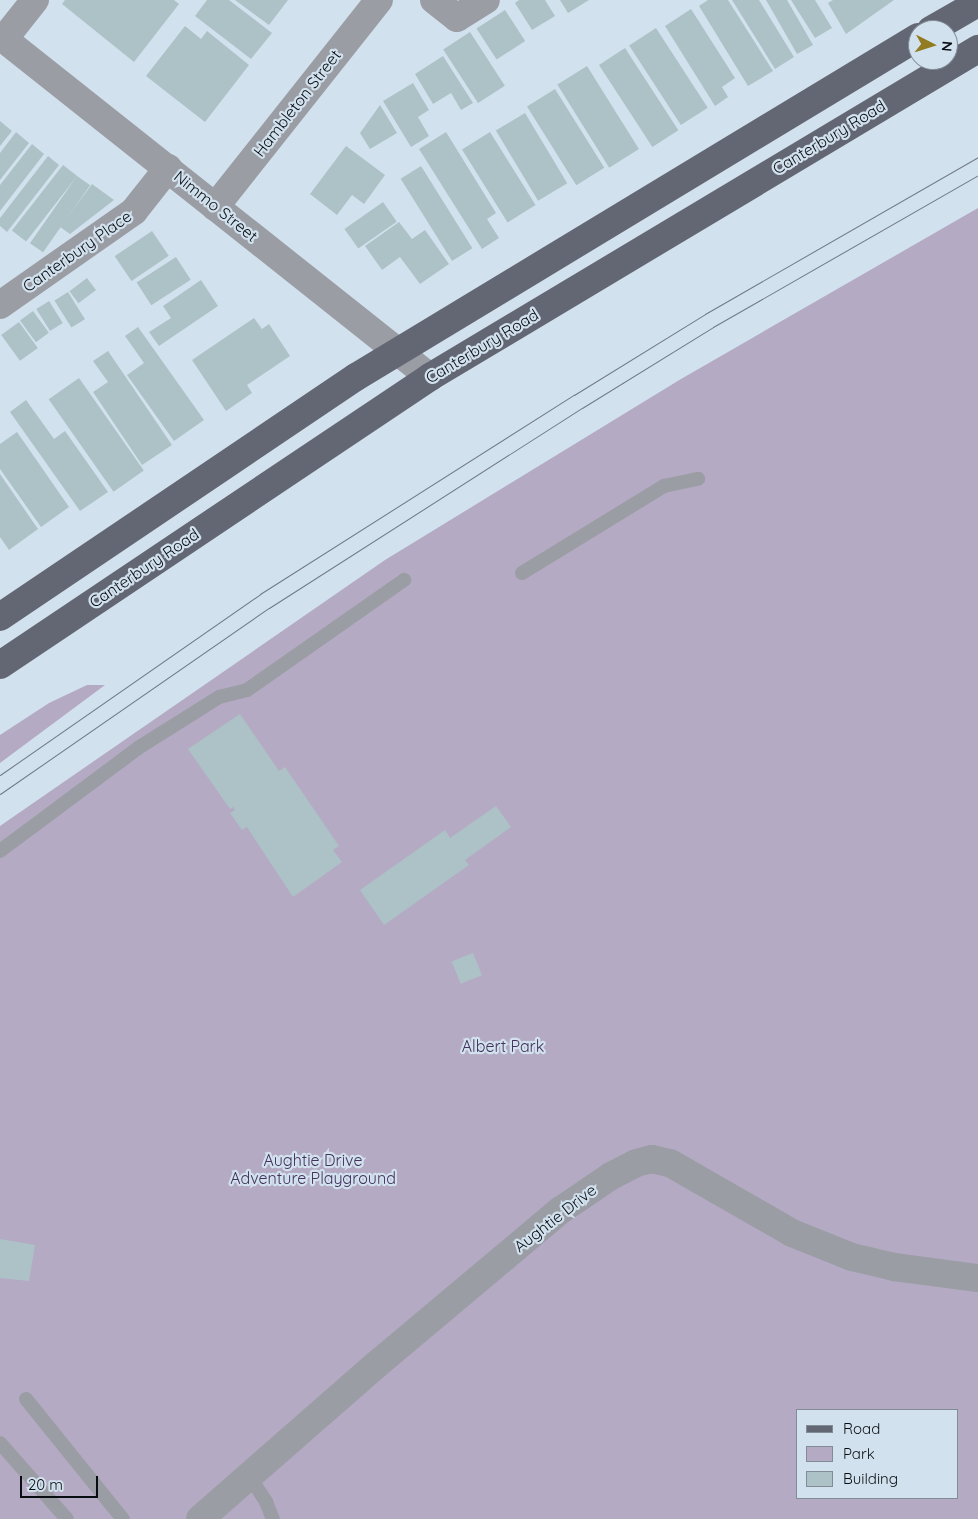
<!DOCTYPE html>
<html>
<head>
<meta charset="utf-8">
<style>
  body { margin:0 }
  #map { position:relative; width:978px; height:1519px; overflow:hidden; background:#d2e1ee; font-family:Quicksand,sans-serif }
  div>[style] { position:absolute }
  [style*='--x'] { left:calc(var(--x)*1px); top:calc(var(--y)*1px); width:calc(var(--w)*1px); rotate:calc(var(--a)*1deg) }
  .green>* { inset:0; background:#b4aac3 }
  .building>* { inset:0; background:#adc2c7; transform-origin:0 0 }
  .lane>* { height:14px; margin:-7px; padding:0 7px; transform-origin:7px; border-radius:7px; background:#9b9da4 }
  .street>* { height:28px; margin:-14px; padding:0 14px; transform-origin:14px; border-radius:14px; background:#9b9da4 }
  .primary>* { height:28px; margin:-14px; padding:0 14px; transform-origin:14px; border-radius:14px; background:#636673 }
  .tram>* { height:1px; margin:-0.5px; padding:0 0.5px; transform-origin:0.5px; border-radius:0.5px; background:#6f7982 }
  span { translate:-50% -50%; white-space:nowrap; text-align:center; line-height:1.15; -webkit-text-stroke:4.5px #d2e1ee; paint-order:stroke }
  .street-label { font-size:16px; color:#080d11 }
  .park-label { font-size:16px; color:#44315c }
  .legend { position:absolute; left:796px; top:1409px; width:162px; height:90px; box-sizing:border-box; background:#d2e1ee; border:1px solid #818c96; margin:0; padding:6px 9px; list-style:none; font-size:15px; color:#080d11 }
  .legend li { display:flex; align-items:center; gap:10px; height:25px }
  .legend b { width:25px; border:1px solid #818c96 }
  .north { position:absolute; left:908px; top:20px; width:50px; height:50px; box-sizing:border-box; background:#d2e1ee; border:1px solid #818c96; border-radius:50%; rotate:95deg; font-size:14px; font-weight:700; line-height:20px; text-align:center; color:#080d11 }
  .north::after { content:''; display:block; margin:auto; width:18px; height:22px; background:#917c22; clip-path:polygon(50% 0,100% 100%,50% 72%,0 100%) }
  .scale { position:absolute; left:20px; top:1476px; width:78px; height:22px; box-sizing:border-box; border:2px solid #080d11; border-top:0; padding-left:6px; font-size:15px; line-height:18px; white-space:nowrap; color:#080d11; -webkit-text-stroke:4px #d2e1ee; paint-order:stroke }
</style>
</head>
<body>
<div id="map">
  <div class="green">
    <i style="clip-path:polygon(evenodd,978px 208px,978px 1519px,0 1519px,0 826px,385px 560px,681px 379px,978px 208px,797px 1410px,957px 1410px,957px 1498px,797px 1498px,797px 1410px)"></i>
    <i style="clip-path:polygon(87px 685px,105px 685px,0 763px,0 735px,49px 703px)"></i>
  </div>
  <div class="building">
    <i style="clip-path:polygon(65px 0,174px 0,179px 4px,134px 62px,62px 4px)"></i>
    <i style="clip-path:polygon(207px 0,229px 0,272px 33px,251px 59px,195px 16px)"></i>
    <i style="clip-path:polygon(235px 0,288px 0,269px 25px)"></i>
    <i style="clip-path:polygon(519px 0,545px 0,555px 16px,532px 30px,515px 3px)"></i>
    <i style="clip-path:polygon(560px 0,589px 0,568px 13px)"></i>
    <i style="clip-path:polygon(708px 0,728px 0,773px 71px,748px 86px,699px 6px)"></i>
    <i style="clip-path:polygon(732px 0,759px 0,794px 57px,775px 69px)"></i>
    <i style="clip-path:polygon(766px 0,787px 0,813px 45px,797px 54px)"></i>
    <i style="clip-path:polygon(791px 0,815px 0,832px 28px,815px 38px)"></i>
    <i style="clip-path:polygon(833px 0,894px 0,846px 34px,828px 3px)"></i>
    <i style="clip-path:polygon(691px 9px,735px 78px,722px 87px,728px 97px,715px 106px,665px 26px)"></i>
    <i style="left:505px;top:10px;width:37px;height:34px;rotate:57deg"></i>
    <i style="clip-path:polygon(185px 26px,201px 39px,207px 31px,249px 65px,205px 122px,146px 76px)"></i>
    <i style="left:656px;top:28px;width:95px;height:32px;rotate:57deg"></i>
    <i style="left:470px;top:32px;width:64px;height:32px;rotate:57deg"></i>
    <i style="left:625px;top:48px;width:98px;height:31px;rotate:57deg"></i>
    <i style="clip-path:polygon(443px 56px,473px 103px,461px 110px,451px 93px,433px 104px,415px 74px)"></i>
    <i style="left:587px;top:66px;width:98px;height:35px;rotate:58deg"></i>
    <i style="clip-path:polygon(413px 83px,429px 110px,418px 117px,429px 136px,411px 147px,383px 101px)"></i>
    <i style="left:555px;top:89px;width:93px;height:33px;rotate:58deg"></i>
    <i style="clip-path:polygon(380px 105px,397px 133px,370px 149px,360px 133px)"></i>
    <i style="left:525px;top:113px;width:82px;height:34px;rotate:59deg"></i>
    <i style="clip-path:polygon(0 121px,12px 131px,0 146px)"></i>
    <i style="clip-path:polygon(16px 132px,29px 143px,0 180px,0 153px)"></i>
    <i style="clip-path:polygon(446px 132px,496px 213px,487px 219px,499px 238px,482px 249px,419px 149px)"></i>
    <i style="left:490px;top:132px;width:86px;height:33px;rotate:58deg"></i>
    <i style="clip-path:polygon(32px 144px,44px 154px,0 211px,0 185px)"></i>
    <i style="clip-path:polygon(346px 146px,385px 175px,364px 204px,352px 195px,337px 215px,310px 194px)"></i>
    <i style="clip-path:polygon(48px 156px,59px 165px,7px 232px,0 226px,0 218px)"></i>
    <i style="left:63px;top:165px;width:18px;height:83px;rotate:38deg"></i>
    <i style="left:421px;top:166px;width:97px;height:24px;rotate:58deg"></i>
    <i style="left:77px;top:176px;width:16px;height:82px;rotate:35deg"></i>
    <i style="clip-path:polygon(92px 184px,114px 200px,70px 234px,60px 227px)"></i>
    <i style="left:383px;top:202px;width:24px;height:47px;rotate:55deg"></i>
    <i style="clip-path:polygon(399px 222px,412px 239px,425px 230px,449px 264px,420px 284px,400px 257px,382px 270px,365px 246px)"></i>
    <i style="left:152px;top:231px;width:30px;height:45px;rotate:56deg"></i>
    <i style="left:176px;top:257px;width:27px;height:47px;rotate:57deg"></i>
    <i style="left:87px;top:278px;width:15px;height:22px;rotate:53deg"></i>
    <i style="clip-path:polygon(201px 280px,218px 306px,159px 346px,149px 332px,171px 318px,163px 306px)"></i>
    <i style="left:68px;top:292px;width:32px;height:16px;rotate:58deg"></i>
    <i style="left:49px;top:301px;width:26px;height:15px;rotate:58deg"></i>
    <i style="left:33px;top:311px;width:27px;height:16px;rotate:54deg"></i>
    <i style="clip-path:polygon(254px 318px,262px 329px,269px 324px,290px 356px,247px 385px,252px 393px,226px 411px,192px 360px)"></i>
    <i style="left:19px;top:322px;width:32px;height:22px;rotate:54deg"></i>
    <i style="clip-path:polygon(138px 327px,204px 420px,174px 441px,127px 375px,144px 363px,125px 336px)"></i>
    <i style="clip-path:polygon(108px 351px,172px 445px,142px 465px,93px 392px,108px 382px,93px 361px)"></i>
    <i style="left:79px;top:378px;width:113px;height:37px;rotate:55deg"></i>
    <i style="clip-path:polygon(26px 400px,54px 439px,65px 431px,108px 492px,80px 511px,10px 412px)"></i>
    <i style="clip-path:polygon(17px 432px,69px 507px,41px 527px,0 469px,0 444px)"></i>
    <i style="clip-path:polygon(0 474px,38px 529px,9px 550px,0 537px)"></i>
    <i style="clip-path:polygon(240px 714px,279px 771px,285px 767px,339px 846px,333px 850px,342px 862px,293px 897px,247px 827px,242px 830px,230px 813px,235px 810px,233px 807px,230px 809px,188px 749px)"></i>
    <i style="clip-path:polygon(496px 806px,511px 827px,465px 860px,469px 865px,384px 925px,360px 890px,445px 830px,450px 838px)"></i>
    <i style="left:473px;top:953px;width:24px;height:23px;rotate:68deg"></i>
    <i style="clip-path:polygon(0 1239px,35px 1245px,29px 1281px,0 1278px)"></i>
  </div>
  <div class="lane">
    <i style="--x:522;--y:573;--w:167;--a:-31.5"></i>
    <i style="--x:664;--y:486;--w:35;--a:-12"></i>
    <i style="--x:0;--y:851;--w:172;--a:-36.7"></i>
    <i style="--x:138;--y:748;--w:96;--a:-32.2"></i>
    <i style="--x:219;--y:697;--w:29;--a:-14"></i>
    <i style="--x:247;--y:690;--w:192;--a:-35"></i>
    <i style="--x:26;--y:1399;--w:154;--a:51.1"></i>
    <i style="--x:0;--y:1443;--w:101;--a:48.6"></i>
    <i style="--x:250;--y:1477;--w:30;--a:57"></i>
    <i style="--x:266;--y:1502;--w:18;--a:68"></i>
  </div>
  <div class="street">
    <i style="--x:434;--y:0;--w:29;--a:38"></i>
    <i style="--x:457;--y:18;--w:34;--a:-32"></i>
    <i style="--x:0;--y:36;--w:549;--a:38.42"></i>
    <i style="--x:4;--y:39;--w:50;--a:-51.5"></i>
    <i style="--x:215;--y:207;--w:264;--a:-51.6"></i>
    <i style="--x:0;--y:305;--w:164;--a:-35"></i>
    <i style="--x:134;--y:211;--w:55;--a:-51.7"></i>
    <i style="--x:200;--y:1519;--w:234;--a:-41.2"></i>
    <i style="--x:376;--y:1365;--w:241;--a:-40"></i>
    <i style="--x:561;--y:1210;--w:60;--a:-34.2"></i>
    <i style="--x:611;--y:1176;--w:28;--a:-27"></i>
    <i style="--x:636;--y:1163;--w:16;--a:-14"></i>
    <i style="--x:652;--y:1159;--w:18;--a:13"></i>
    <i style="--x:670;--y:1163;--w:141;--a:29.8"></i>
    <i style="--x:792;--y:1233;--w:65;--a:21.8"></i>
    <i style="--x:852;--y:1257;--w:43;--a:13.4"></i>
    <i style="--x:894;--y:1267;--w:85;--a:7.5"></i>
  </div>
  <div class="primary">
    <i style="--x:931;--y:30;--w:54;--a:-29.9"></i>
    <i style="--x:0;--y:617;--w:429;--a:-34"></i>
    <i style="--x:356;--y:377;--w:657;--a:-31.17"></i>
    <i style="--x:0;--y:665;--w:518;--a:-33.81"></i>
    <i style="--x:430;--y:377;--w:639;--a:-30.9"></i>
  </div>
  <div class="tram">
    <i style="--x:0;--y:775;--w:317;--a:-34.8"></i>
    <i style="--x:260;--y:594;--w:372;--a:-32.4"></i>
    <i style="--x:574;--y:395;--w:154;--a:-31.7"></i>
    <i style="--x:705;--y:314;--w:315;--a:-29.9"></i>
    <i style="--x:0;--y:794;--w:327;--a:-34.7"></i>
    <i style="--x:269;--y:608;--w:371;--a:-32.6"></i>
    <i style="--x:582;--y:408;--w:154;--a:-31.7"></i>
    <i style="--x:713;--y:327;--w:305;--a:-29.8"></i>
  </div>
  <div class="street-label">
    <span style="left:297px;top:103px;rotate:-52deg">Hambleton Street</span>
    <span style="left:829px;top:137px;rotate:-31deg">Canterbury Road</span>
    <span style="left:216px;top:206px;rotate:39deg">Nimmo Street</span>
    <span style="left:77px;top:251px;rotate:-35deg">Canterbury Place</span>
    <span style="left:482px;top:346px;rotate:-31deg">Canterbury Road</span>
    <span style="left:144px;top:568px;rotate:-34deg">Canterbury Road</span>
    <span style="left:555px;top:1218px;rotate:-38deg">Aughtie Drive</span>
  </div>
  <div class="park-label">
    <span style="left:503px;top:1046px">Albert Park</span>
    <span style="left:313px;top:1169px">Aughtie Drive<br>Adventure Playground</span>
  </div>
  <ul class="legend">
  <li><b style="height:6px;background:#636673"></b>Road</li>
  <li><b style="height:14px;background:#b4aac3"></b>Park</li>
  <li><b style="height:14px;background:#adc2c7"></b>Building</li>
  </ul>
  <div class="north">N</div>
  <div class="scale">20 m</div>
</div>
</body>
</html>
